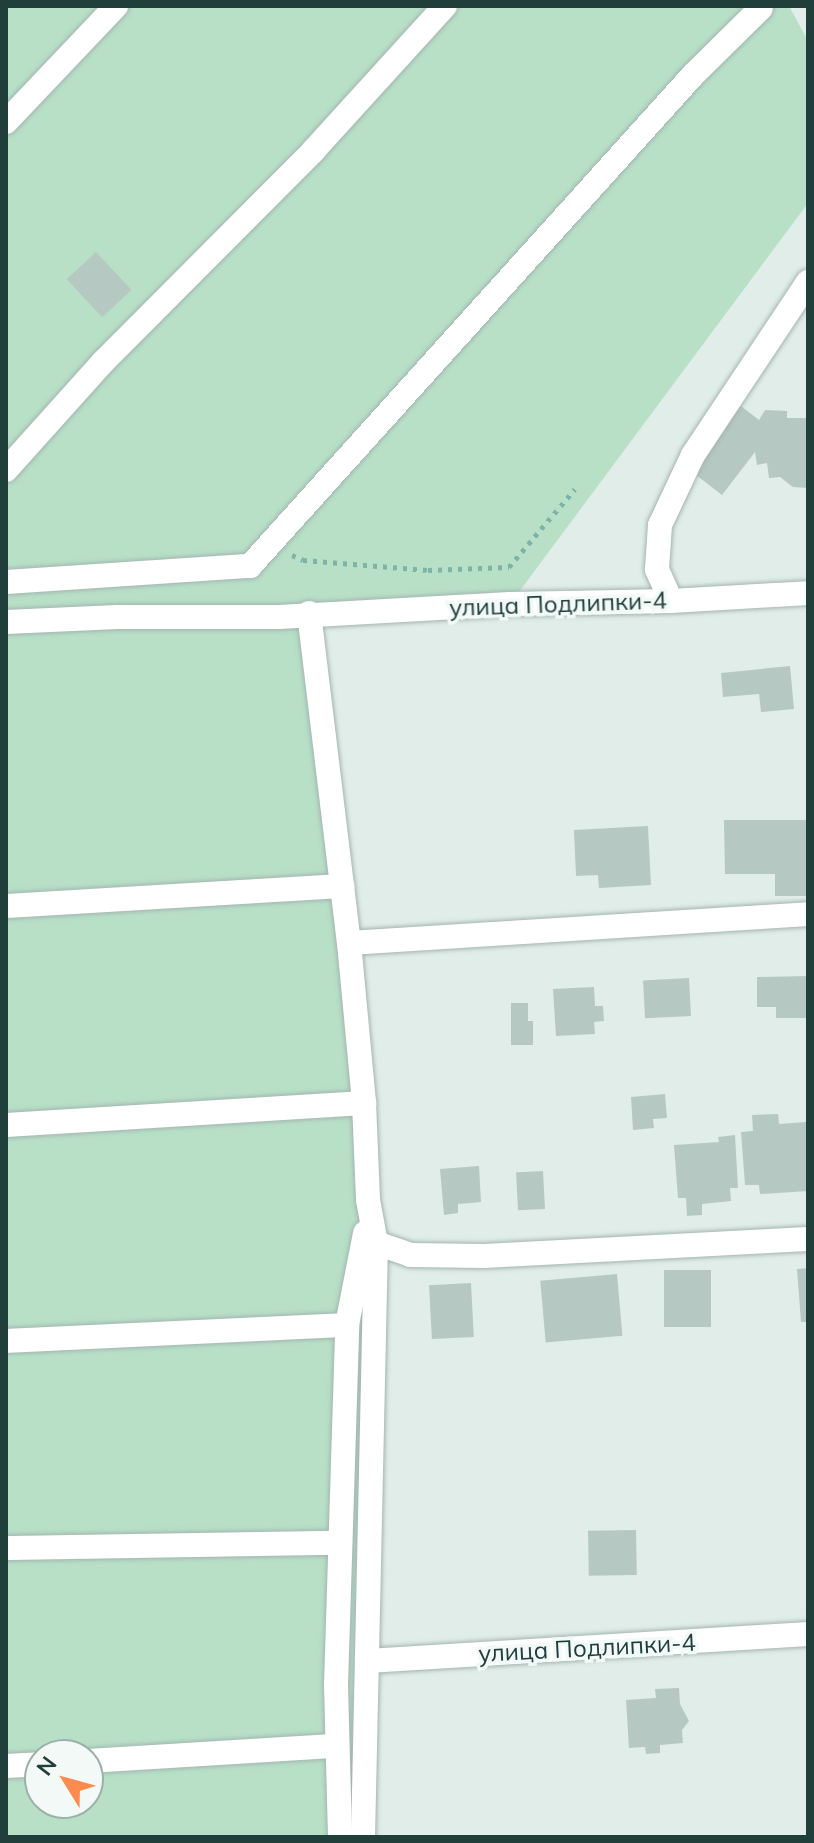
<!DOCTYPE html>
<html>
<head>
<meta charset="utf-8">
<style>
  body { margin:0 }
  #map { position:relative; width:814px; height:1843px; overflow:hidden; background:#e1ede9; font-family:Mulish,sans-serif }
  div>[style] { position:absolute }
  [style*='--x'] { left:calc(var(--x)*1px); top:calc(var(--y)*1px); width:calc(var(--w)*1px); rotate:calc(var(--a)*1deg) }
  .green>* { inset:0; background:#b8e0c7 }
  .building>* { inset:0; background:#b6c8c2; transform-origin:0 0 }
  .path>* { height:5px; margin-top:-2.5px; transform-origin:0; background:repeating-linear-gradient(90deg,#7fb3a8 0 4px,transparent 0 10px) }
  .roads { filter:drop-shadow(0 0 2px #a3b5b1) drop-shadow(0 0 2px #a3b5b1) }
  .minor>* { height:24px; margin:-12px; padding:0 12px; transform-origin:12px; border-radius:12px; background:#fff }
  span { translate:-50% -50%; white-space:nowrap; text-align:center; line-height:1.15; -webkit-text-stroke:7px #f2f9f6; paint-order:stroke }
  .street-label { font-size:24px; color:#203f3a }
  .frame { position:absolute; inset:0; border:8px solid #203f3a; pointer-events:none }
  .north { position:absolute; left:24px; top:1739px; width:80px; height:80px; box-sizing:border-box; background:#f2f9f6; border:2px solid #9eafab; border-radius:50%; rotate:307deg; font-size:22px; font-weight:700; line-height:32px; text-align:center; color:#203f3a }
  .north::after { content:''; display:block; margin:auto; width:28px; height:36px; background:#fd8b4e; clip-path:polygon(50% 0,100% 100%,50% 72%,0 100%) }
</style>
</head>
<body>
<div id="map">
  <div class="green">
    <i style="clip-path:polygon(evenodd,6px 6px,789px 6px,808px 41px,808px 203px,510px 604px,309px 613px,364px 1103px,363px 1837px,6px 1837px,6px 6px,40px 1755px,88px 1755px,88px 1803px,40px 1803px,40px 1755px)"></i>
  </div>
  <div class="building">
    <i style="left:96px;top:252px;width:52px;height:40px;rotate:47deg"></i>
    <i style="clip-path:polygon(741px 406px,759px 420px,765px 410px,787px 411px,787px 418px,808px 418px,808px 488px,793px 487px,780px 477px,769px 478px,767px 463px,757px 465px,755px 452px,722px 495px,691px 471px)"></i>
    <i style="clip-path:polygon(790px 666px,794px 709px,761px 712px,759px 694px,723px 697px,721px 673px)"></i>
    <i style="clip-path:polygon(724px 820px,808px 820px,808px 896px,775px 896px,775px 874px,725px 874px)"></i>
    <i style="clip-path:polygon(648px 826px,651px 885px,599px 888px,598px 875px,576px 876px,574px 830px)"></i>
    <i style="clip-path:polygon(808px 976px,808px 1018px,776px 1018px,776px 1007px,757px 1007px,757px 977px)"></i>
    <i style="left:689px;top:978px;width:38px;height:46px;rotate:87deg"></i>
    <i style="clip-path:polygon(594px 987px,595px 1006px,603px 1006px,604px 1021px,594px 1022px,595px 1034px,556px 1036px,553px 989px)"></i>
    <i style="clip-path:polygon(511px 1003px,528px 1003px,528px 1021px,533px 1021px,533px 1045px,511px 1045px)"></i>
    <i style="clip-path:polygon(665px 1094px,667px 1118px,653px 1119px,654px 1128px,633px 1130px,631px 1097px)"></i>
    <i style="clip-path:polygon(778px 1114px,779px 1124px,806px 1122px,808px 1191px,760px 1194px,759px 1185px,745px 1185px,741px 1132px,753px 1131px,752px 1115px)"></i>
    <i style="clip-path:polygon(735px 1135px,738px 1188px,730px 1188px,731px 1201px,702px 1204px,702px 1215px,687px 1216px,686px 1198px,678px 1198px,674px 1145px,719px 1142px,718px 1137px)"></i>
    <i style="clip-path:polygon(479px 1166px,481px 1202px,458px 1204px,458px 1213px,444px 1215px,440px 1169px)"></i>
    <i style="left:543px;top:1171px;width:38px;height:27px;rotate:87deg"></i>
    <i style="clip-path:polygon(808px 1268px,808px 1322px,801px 1322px,797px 1269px)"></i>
    <i style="left:664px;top:1270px;width:47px;height:57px"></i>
    <i style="left:617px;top:1274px;width:62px;height:77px;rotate:85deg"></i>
    <i style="left:471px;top:1283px;width:54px;height:42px;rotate:87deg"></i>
    <i style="left:636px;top:1530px;width:45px;height:48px;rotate:89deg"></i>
    <i style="clip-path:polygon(679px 1688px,680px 1704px,689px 1721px,682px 1730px,683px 1743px,660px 1745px,660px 1753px,646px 1754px,645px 1747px,629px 1748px,626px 1700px,656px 1698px,655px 1689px)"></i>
  </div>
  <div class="path">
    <i style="--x:292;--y:555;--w:12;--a:24"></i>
    <i style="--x:303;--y:560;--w:125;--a:4.6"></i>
    <i style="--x:428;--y:570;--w:81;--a:-2.1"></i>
    <i style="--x:509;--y:567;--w:102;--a:-49.8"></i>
  </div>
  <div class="roads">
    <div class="minor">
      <i style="--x:6;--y:122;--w:160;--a:-46.5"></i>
      <i style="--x:6;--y:470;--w:145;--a:-48.1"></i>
      <i style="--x:103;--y:362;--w:298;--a:-45.1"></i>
      <i style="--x:313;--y:151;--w:196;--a:-47.7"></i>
      <i style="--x:6;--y:582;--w:245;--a:-3.8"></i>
      <i style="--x:250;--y:566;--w:661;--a:-47.94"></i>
      <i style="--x:693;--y:75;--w:95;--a:-44.6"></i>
      <i style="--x:671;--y:601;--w:35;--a:-114"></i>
      <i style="--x:657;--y:569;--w:44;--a:-86.1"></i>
      <i style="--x:660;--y:525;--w:77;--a:-64.8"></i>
      <i style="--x:693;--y:455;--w:208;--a:-56.4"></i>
      <i style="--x:309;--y:613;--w:332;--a:83.1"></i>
      <i style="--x:349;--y:943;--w:161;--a:84.6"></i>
      <i style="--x:364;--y:1103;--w:97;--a:87.6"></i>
      <i style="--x:368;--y:1200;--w:44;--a:79.5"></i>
      <i style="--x:376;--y:1243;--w:594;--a:91.25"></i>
      <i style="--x:6;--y:622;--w:111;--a:-2.6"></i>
      <i style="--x:117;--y:617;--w:162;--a:0"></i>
      <i style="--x:279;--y:617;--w:231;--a:-3.2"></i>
      <i style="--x:510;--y:604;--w:161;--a:-1.1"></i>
      <i style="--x:671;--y:601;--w:137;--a:-3.3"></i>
      <i style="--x:6;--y:906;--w:337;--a:-3.4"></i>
      <i style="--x:349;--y:943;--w:460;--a:-3.6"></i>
      <i style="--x:6;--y:1125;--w:359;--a:-3.5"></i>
      <i style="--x:376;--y:1243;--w:36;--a:19"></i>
      <i style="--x:410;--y:1255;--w:74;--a:0.8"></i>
      <i style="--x:484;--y:1256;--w:324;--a:-3"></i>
      <i style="--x:6;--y:1341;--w:341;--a:-2.7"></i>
      <i style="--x:6;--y:1548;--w:334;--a:-0.9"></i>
      <i style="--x:367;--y:1661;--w:442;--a:-3.5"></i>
      <i style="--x:88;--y:1761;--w:245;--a:-3.5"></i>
      <i style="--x:6;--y:1766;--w:34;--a:-3"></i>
      <i style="--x:340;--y:1837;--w:152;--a:-91.5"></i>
      <i style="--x:336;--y:1685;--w:360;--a:-88.2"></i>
      <i style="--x:347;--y:1325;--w:94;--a:-78.9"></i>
    </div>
  </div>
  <div class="street-label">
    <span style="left:558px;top:604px;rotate:-2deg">улица Подлипки-4</span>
    <span style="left:587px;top:1648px;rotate:-3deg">улица Подлипки-4</span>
  </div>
  <div class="frame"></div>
  <div class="north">N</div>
</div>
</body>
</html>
